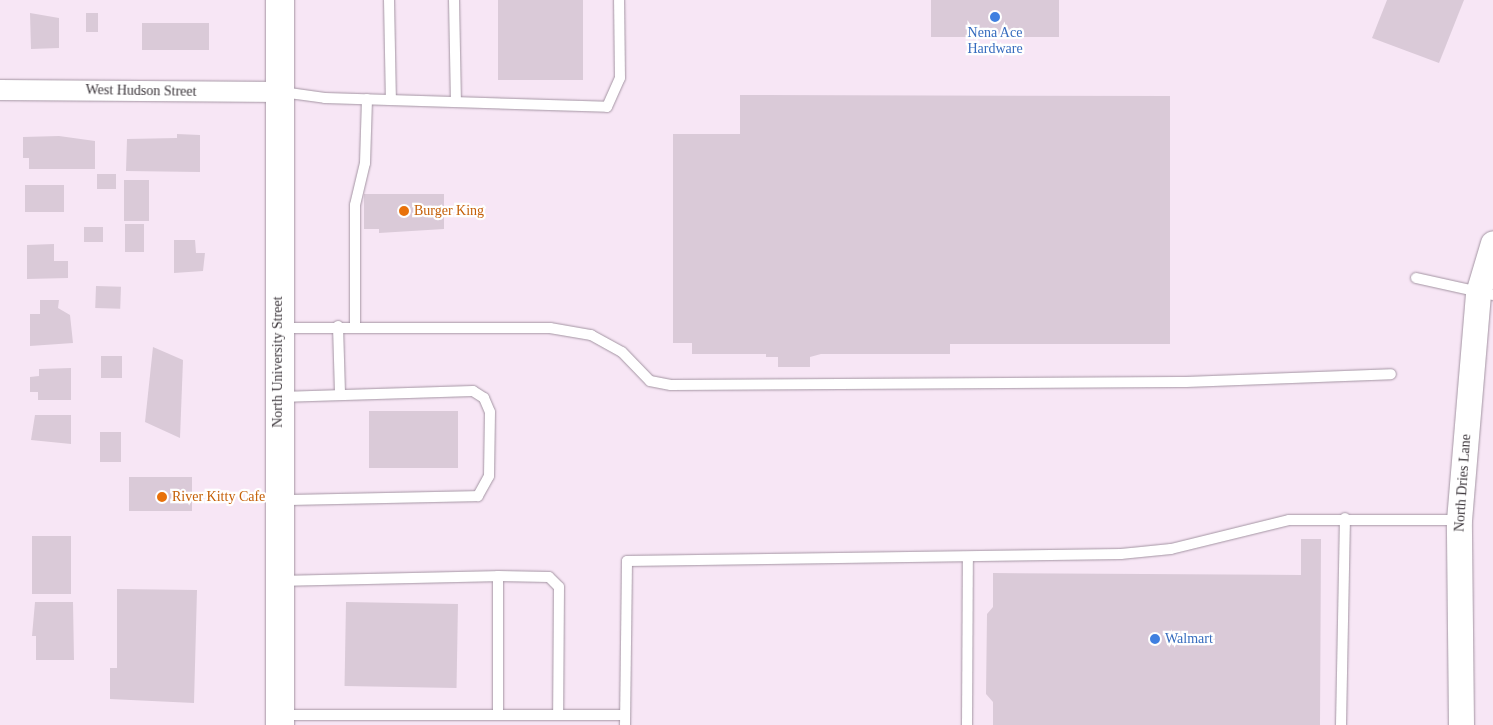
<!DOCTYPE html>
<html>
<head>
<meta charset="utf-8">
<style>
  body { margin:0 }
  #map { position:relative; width:1493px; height:725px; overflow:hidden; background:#f7e6f5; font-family:"Times New Roman",serif }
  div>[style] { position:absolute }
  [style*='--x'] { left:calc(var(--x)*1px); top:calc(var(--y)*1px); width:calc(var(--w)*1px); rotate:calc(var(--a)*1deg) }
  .building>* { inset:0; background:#dacad8; transform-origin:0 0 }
  .roads { filter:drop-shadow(0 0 1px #a495a3) drop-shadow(0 0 1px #a495a3) }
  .service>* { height:10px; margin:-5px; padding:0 5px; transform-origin:5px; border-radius:5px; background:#fff }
  .minor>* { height:20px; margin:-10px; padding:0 10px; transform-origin:10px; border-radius:10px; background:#fff }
  .tertiary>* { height:25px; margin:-12.5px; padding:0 12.5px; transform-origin:12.5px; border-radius:12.5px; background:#fff }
  .secondary>* { height:28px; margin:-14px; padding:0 14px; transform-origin:14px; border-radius:14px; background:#fff }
  .dots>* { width:14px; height:14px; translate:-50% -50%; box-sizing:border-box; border:2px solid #fff; border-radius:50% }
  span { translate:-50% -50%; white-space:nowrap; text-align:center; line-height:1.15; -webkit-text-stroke:4.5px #fff; paint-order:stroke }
  .shop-label { font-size:14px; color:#366cbe }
  .left { translate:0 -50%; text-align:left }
  .street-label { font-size:14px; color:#3b353a }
  .food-label { font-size:14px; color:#c56008 }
</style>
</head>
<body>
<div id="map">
  <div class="building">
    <i style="left:498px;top:0;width:85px;height:80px"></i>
    <i style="left:931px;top:0;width:128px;height:37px"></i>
    <i style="clip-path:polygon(1387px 0,1464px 0,1439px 63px,1372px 38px)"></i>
    <i style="clip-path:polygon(30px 13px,59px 18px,59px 48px,31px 49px)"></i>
    <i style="left:86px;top:13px;width:12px;height:19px"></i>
    <i style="left:142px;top:23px;width:67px;height:27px"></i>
    <i style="clip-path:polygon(740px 95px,1170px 96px,1170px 344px,950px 344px,950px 354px,821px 354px,810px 357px,810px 367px,778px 367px,778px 357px,766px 357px,766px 354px,692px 354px,692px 343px,673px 343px,673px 134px,740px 134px)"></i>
    <i style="clip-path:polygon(177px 134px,200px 135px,200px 172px,126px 171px,127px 139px,177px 138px)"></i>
    <i style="clip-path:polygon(23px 137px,59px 136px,95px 141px,95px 169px,29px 169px,29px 158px,23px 158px)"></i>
    <i style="left:97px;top:174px;width:19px;height:15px"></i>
    <i style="left:124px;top:180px;width:25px;height:41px"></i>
    <i style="left:25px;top:185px;width:39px;height:27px"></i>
    <i style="clip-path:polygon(364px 194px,444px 194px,444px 229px,379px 233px,379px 229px,364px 229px)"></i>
    <i style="left:125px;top:224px;width:19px;height:28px"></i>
    <i style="left:84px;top:227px;width:19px;height:15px"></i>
    <i style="clip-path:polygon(174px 240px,195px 240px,196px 253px,205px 253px,203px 271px,174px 273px)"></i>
    <i style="clip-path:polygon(54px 244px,54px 261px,68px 261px,68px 278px,27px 279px,27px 245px)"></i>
    <i style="left:96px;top:286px;width:25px;height:22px;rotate:2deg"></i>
    <i style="clip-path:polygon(40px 300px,59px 300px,58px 308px,70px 315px,73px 343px,30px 346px,30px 314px,40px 314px)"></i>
    <i style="clip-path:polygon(153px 347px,183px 360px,180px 438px,145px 422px)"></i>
    <i style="left:101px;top:356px;width:21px;height:22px"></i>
    <i style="clip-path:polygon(71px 368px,71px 400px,38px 400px,38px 392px,30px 392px,30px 377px,39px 376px,39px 369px)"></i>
    <i style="left:369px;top:411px;width:89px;height:57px"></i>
    <i style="clip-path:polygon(35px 415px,71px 415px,71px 444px,31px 440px)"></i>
    <i style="left:121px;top:432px;width:30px;height:21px;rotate:90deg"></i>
    <i style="left:129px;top:477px;width:63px;height:34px"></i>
    <i style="left:32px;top:536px;width:39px;height:58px"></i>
    <i style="clip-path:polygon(1301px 539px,1321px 539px,1320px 725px,993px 725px,993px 702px,986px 694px,987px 614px,993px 607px,993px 573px,1301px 575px)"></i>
    <i style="clip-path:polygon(117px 589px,197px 590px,194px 703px,110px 699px,110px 668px,117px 668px)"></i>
    <i style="clip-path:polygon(35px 602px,73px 602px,74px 660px,36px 660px,36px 636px,32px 636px)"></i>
    <i style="left:346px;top:602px;width:112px;height:84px;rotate:1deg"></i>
  </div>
  <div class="roads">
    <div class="service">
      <i style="--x:389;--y:0;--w:100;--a:88.9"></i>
      <i style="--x:454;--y:0;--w:102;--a:88.9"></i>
      <i style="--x:282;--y:92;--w:43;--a:7.9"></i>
      <i style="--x:325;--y:98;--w:282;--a:1.8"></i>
      <i style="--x:607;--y:107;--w:32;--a:-66"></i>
      <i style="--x:620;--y:78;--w:78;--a:-90.7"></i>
      <i style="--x:1416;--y:278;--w:79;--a:12.4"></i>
      <i style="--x:338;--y:326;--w:69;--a:88.3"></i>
      <i style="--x:355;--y:326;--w:121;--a:-90"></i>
      <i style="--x:355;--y:205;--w:43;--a:-76.6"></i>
      <i style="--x:365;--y:163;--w:64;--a:-88.2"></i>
      <i style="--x:281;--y:328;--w:269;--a:0"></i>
      <i style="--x:550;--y:328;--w:42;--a:9.7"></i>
      <i style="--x:591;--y:335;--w:35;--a:29"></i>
      <i style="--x:622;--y:352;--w:40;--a:46"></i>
      <i style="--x:650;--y:381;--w:21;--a:11"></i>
      <i style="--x:671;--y:385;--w:515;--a:-0.33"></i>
      <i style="--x:1186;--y:382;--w:205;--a:-2.2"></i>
      <i style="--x:280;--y:397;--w:193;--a:-1.8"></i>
      <i style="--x:473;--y:391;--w:13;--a:32"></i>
      <i style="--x:484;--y:398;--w:15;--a:67"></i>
      <i style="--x:490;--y:412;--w:64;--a:90.9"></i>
      <i style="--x:489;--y:476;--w:23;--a:119"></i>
      <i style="--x:478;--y:496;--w:196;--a:178.8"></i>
      <i style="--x:282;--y:581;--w:216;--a:-1.3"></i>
      <i style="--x:498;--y:714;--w:138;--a:-90"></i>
      <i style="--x:498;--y:576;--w:51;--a:1.1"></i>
      <i style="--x:549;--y:577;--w:14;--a:45"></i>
      <i style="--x:559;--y:587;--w:128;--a:90.4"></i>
      <i style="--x:281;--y:715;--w:344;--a:0"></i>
      <i style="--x:625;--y:725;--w:164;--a:-89.3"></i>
      <i style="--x:627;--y:561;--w:494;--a:-0.8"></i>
      <i style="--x:1121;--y:554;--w:50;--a:-5.7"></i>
      <i style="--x:1171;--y:549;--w:122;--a:-13.8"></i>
      <i style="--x:1289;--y:520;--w:170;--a:0"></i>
      <i style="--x:967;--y:725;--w:166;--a:-89.7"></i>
      <i style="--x:1341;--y:725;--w:207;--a:-88.9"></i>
    </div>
    <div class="minor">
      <i style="--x:0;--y:90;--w:282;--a:0.4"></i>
    </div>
    <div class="tertiary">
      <i style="--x:1461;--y:725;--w:205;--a:-90.6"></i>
      <i style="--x:1459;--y:520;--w:228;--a:-85.2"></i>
      <i style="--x:1478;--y:293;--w:52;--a:-73.3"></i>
    </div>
    <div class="secondary">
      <i style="--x:280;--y:725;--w:725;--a:-90"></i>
    </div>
  </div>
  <div class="dots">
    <i style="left:995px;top:17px;background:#3f7fe0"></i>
    <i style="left:404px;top:211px;background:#e8710a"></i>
    <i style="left:162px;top:497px;background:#e8710a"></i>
    <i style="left:1155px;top:639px;background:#3f7fe0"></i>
  </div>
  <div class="shop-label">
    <span style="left:995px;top:41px">Nena Ace<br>Hardware</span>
    <span class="left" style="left:1165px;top:639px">Walmart</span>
  </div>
  <div class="street-label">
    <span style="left:141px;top:91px;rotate:1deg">West Hudson Street</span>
    <span style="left:278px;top:362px;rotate:-90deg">North University Street</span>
    <span style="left:1463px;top:483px;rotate:-86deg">North Dries Lane</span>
  </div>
  <div class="food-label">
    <span class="left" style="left:414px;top:211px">Burger King</span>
    <span class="left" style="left:172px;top:497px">River Kitty Cafe</span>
  </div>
</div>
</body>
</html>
